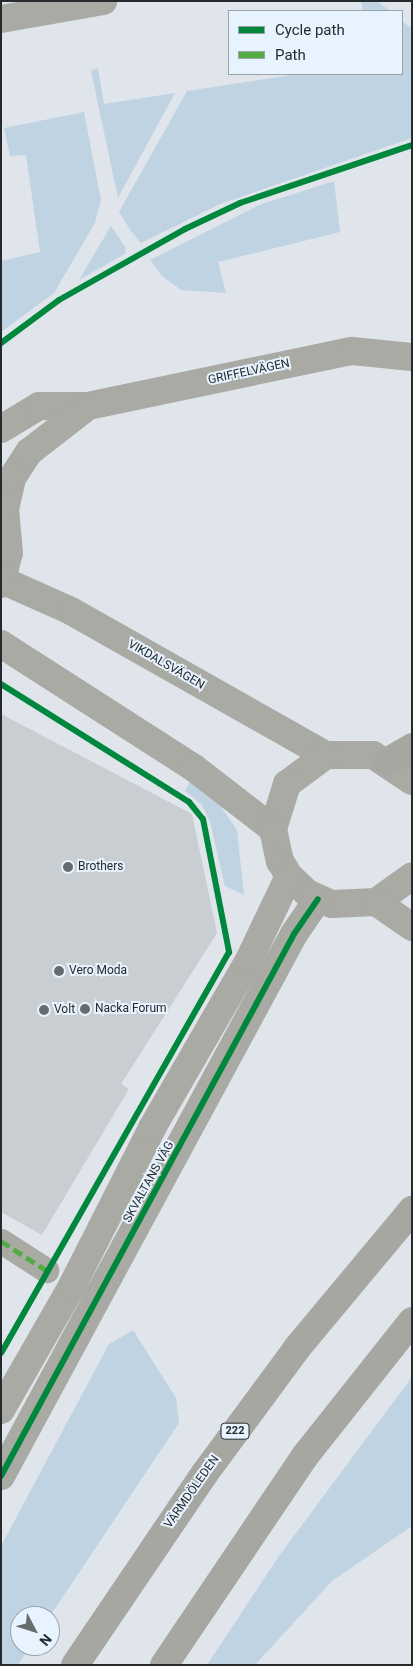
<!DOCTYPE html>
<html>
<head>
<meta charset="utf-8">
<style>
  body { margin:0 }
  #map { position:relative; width:413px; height:1666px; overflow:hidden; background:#dfe5eb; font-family:Roboto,sans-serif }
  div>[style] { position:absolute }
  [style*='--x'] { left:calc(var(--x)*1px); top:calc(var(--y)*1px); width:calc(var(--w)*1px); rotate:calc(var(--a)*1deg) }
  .green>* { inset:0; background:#c0d3e3 }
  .building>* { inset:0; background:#c9ced3 }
  .pedestrian>* { height:25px; margin:-12.5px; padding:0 12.5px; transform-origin:12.5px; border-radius:12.5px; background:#aaaaa4 }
  .minor>* { height:28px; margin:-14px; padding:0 14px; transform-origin:14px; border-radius:14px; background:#aaaaa4 }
  .tertiary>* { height:28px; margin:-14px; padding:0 14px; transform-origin:14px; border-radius:14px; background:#aaaaa4 }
  .motorway>* { height:28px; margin:-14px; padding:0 14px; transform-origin:14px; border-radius:14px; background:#a6a7a1 }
  .quiet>* { height:5px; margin-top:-2.5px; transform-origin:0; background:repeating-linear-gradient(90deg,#53ab44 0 10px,transparent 0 15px) }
  .cycleway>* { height:6px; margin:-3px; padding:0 3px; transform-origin:3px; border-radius:3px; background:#00873e }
  .dots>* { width:14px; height:14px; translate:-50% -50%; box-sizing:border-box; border:2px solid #e7f3fe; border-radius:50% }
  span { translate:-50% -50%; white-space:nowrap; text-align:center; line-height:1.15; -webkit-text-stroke:4px #e7f3fe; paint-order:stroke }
  .shield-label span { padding:1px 4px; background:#e7f3fe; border:1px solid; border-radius:4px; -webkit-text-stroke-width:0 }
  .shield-label { font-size:11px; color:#252a2d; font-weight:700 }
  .street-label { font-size:12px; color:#252a2d }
  .poi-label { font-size:12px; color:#252a2d }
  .left { translate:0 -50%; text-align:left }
  .frame { position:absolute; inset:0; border:2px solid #252a2d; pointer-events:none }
  .legend { position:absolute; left:228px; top:10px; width:175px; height:65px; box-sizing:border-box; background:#e7f3fe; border:1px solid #99a3aa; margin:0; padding:6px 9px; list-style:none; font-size:15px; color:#252a2d }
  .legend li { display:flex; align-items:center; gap:10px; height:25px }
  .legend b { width:25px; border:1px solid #99a3aa }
  .north { position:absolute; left:10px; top:1606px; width:50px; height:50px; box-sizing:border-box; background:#e7f3fe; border:1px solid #99a3aa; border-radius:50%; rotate:130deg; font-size:14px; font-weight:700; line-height:20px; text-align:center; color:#252a2d }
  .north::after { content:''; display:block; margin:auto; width:18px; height:22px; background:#666b70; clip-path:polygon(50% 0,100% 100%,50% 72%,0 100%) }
</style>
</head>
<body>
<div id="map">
  <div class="green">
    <i style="clip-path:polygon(361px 1px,377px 1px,390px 11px,363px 11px)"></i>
    <i style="clip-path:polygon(402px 21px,412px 29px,412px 138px,220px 204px,141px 243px,131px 231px,119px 212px,187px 91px,299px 74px,402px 74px)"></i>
    <i style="clip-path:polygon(98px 68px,104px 104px,175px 93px,118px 198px,91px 71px)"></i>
    <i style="clip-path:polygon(84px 112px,101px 200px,95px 223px,54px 293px,1px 332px,1px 261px,40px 252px,26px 155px,10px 156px,4px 128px)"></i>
    <i style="clip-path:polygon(334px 181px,340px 232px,218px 262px,226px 293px,181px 290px,162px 276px,150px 260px,259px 205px)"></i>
    <i style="clip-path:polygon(111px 226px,126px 248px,125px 254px,79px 280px)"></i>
    <i style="clip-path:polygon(192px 778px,217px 801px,237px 830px,244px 895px,225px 886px,210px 822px,202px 805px,185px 791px)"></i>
    <i style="clip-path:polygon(133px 1330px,176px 1398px,179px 1423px,50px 1616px,20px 1616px,20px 1646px,30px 1646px,18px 1665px,1px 1665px,1px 1546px,109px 1344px)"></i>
    <i style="clip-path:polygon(412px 1377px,412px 1526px,332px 1581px,255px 1665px,207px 1665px,279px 1556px)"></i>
  </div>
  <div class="building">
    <i style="clip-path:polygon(1px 714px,192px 814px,217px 933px,121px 1084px,129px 1089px,42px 1235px,1px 1212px)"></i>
  </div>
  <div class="pedestrian">
    <i style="--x:1;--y:1241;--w:54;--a:32.8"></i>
  </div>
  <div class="minor">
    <i style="--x:1;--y:19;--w:104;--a:-10"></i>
  </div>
  <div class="tertiary">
    <i style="--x:1;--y:429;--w:44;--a:-31.2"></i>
    <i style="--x:39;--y:406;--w:49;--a:0"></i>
    <i style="--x:88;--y:406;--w:270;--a:-11.8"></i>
    <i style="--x:352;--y:351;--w:60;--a:5.7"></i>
    <i style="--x:4;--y:581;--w:73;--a:24.1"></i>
    <i style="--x:71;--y:611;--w:293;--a:29.5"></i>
    <i style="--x:1;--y:584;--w:32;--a:-76"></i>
    <i style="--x:9;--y:553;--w:44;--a:-95.2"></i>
    <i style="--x:5;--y:509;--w:32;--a:-77"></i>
    <i style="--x:12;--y:478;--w:31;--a:-57"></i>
    <i style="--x:29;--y:452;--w:75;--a:-37.9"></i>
    <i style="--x:1;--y:644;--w:229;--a:32.7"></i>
    <i style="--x:194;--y:768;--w:100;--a:37.7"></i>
    <i style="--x:412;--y:781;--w:47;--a:-146.3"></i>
    <i style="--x:373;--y:755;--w:47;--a:180"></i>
    <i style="--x:326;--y:755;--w:49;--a:143.4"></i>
    <i style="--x:287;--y:784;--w:47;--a:107.3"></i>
    <i style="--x:273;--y:829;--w:33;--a:78"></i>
    <i style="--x:280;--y:861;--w:17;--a:59"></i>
    <i style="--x:289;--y:876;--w:25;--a:43"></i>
    <i style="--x:307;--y:893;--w:27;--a:24"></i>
    <i style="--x:332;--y:904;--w:44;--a:-2.6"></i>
    <i style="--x:376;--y:902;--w:44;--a:-35.8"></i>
    <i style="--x:376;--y:902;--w:44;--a:34.8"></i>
    <i style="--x:1;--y:1410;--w:141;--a:-60.2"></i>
    <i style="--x:71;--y:1288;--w:179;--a:-63.1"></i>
    <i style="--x:152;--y:1128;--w:194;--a:-60"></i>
    <i style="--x:249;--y:960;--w:93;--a:-64.5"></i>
    <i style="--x:1;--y:1476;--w:616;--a:-61.6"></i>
    <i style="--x:294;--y:934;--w:42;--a:-55.6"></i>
  </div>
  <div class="motorway">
    <i style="--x:388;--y:761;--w:28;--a:-30"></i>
    <i style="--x:75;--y:1665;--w:232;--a:-55.9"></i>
    <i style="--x:205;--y:1473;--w:155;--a:-53.6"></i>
    <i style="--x:297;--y:1348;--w:180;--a:-50.2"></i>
    <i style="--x:164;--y:1665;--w:252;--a:-56"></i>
    <i style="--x:305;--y:1456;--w:172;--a:-51.6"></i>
  </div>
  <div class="quiet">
    <i style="--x:1;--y:1241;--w:54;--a:32.8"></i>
  </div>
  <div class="cycleway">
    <i style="--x:1;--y:343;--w:72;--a:-36.6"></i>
    <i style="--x:59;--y:300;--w:145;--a:-29.4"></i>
    <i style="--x:185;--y:229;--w:61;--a:-25.3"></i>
    <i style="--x:240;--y:203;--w:182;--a:-18.6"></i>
    <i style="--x:1;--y:684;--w:222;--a:32.1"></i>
    <i style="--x:189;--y:802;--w:22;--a:51"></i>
    <i style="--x:203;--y:819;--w:136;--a:78.9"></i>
    <i style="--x:229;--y:952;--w:461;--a:119.6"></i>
    <i style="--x:1;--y:1476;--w:616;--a:-61.6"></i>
    <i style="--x:294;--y:934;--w:42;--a:-55.6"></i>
  </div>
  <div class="dots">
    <i style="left:68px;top:867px;background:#666b70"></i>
    <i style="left:59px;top:971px;background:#666b70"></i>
    <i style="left:85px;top:1009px;background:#666b70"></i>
    <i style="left:44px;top:1010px;background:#666b70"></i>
  </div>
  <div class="shield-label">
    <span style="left:235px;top:1431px">222</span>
  </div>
  <div class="street-label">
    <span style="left:249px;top:372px;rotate:-12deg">GRIFFELVÄGEN</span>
    <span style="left:166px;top:665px;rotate:30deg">VIKDALSVÄGEN</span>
    <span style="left:149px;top:1182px;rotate:-61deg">SKVALTANS VÄG</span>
    <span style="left:192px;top:1492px;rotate:-55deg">VÄRMDÖLEDEN</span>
  </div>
  <div class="poi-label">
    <span class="left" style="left:78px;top:867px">Brothers</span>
    <span class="left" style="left:69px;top:971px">Vero Moda</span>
    <span class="left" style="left:95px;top:1009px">Nacka Forum</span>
    <span class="left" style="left:54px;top:1010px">Volt</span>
  </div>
  <div class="frame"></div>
  <ul class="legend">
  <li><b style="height:6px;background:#00873e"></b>Cycle path</li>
  <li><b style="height:6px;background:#53ab44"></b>Path</li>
  </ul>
  <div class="north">N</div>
</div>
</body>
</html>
